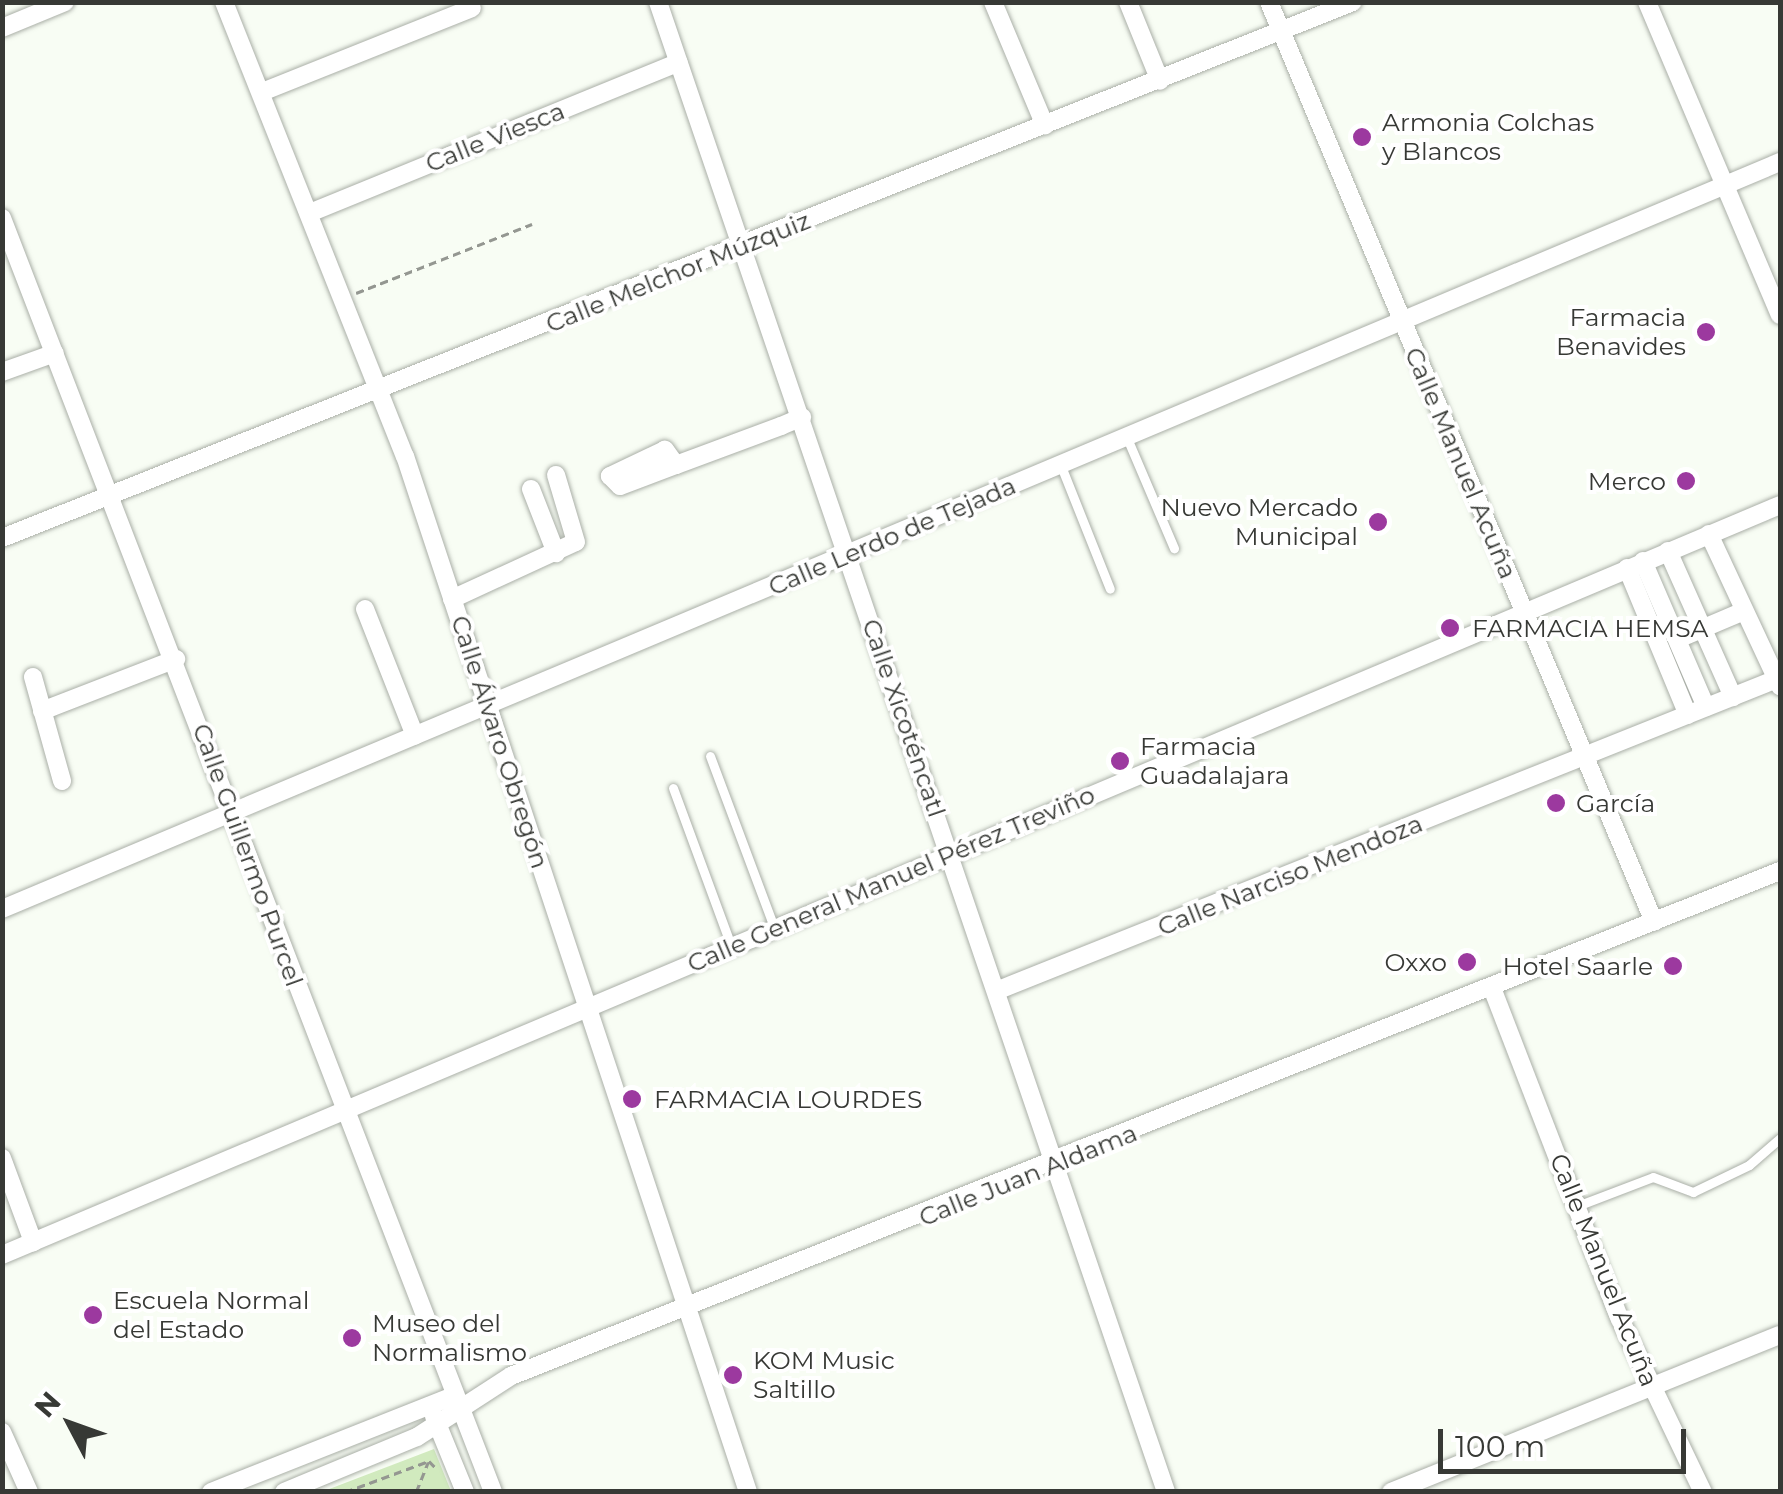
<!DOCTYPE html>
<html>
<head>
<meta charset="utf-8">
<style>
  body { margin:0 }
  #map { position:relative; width:1783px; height:1494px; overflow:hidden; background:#f8fdf4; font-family:Montserrat,sans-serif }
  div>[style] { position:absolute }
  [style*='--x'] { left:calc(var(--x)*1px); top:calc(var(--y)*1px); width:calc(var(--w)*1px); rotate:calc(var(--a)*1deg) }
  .green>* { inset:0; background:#d1eabe }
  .path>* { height:2.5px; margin-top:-1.25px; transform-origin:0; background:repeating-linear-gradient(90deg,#949791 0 8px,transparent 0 13px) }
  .roads { filter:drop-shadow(0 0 2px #aaafa7) drop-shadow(0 0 2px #aaafa7) }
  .lane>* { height:9px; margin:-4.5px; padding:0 4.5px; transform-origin:4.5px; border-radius:4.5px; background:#fff }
  .street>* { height:18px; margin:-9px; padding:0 9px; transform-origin:9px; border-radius:9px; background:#fff }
  .dots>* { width:28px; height:28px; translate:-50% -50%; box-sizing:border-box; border:5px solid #fff; border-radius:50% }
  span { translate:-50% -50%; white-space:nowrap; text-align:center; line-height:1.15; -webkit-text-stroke:8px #fff; paint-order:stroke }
  .poi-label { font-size:25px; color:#373935 }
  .left { translate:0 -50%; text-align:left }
  .right { translate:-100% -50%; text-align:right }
  .street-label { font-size:25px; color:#373935 }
  .frame { position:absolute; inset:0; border:5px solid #373935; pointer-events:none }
  .north { position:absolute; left:20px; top:1374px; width:100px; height:100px; -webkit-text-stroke:8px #fff; paint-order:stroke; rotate:311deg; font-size:28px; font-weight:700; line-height:40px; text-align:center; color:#373935 }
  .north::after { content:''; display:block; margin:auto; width:35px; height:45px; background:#373935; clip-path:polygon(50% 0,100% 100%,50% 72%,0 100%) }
  .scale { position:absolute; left:1438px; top:1429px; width:248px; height:45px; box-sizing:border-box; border:5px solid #373935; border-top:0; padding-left:12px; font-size:30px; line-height:35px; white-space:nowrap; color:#373935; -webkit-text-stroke:8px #fff; paint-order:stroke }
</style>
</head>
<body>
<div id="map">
  <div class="green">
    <i style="clip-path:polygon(434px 1449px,451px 1491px,324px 1491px)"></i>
  </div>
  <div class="path">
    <i style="--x:356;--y:293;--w:189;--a:-21.4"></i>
    <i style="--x:345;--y:1492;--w:90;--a:-20.3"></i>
    <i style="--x:429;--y:1461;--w:8;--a:45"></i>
    <i style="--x:416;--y:1492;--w:32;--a:-68"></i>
  </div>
  <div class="roads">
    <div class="lane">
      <i style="--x:1127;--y:438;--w:120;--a:66.9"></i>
      <i style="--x:1061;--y:466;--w:132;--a:68.3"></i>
      <i style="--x:710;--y:756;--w:186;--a:69.5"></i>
      <i style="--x:673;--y:788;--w:168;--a:69.8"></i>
      <i style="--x:1577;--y:1206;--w:81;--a:-20.9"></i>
      <i style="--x:1653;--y:1177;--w:43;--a:20.6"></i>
      <i style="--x:1693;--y:1192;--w:62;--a:-25.7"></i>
      <i style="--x:1749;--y:1165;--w:41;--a:-41.1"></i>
    </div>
    <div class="street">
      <i style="--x:224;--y:2;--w:489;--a:68.3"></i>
      <i style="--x:405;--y:456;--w:1091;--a:71.68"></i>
      <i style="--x:658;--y:2;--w:1574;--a:71.17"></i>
      <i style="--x:993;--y:2;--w:134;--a:67.2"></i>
      <i style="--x:1128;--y:2;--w:85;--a:67.9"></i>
      <i style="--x:1269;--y:2;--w:997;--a:67.29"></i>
      <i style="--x:1647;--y:2;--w:340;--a:67"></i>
      <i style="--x:2;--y:28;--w:68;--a:-22.4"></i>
      <i style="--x:262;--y:92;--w:226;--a:-21.8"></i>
      <i style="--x:312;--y:212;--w:396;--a:-22.2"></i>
      <i style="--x:2;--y:218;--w:1365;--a:68.92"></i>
      <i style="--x:2;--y:372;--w:56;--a:-19.7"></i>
      <i style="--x:676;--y:465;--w:19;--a:-126"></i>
      <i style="--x:665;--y:450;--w:61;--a:154.7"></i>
      <i style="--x:610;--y:476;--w:14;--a:45"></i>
      <i style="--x:620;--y:486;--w:60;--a:-20.6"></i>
      <i style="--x:676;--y:465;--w:112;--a:-20.4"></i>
      <i style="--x:781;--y:426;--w:23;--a:-23"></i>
      <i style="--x:531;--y:489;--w:69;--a:68.7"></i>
      <i style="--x:1709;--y:534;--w:168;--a:65"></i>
      <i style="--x:2;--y:538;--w:1453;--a:-21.64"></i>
      <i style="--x:1668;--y:551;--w:160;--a:66"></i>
      <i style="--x:1643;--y:561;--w:159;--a:66.7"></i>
      <i style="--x:1627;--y:568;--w:159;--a:67.5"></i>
      <i style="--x:452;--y:599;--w:136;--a:-24.7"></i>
      <i style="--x:576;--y:542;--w:70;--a:-106.6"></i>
      <i style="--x:365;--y:609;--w:136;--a:68.5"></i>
      <i style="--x:1678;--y:639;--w:72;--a:-23"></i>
      <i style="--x:33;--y:677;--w:108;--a:74.4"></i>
      <i style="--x:42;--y:711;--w:144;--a:-21.2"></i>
      <i style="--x:2;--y:909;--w:1929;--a:-22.79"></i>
      <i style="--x:1492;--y:988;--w:355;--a:68.9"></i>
      <i style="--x:1620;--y:1319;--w:192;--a:64.4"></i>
      <i style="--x:996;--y:991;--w:841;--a:-21.78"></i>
      <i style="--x:2;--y:1158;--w:90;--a:69.7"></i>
      <i style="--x:2;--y:1255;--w:1930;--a:-22.87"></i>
      <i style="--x:434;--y:1416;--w:82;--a:67.8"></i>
      <i style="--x:2;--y:1432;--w:66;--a:65.8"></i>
      <i style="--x:211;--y:1492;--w:261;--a:-21.6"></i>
      <i style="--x:284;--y:1492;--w:144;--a:-22.5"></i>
      <i style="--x:417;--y:1437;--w:112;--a:-33"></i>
      <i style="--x:511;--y:1376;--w:1366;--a:-21.7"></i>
      <i style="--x:1391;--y:1492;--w:419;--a:-22"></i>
    </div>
  </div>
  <div class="dots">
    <i style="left:1362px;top:137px;background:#9c399f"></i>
    <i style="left:1706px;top:332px;background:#9c399f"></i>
    <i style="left:1686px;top:481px;background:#9c399f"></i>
    <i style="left:1378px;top:522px;background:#9c399f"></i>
    <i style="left:1450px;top:628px;background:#9c399f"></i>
    <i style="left:1120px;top:761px;background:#9c399f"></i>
    <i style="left:1556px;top:803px;background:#9c399f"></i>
    <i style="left:1467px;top:962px;background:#9c399f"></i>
    <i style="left:1673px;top:966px;background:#9c399f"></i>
    <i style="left:632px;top:1099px;background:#9c399f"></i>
    <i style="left:93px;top:1315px;background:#9c399f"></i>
    <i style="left:352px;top:1338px;background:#9c399f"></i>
    <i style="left:733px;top:1375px;background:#9c399f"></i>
  </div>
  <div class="poi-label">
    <span class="left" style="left:1382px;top:137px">Armonia Colchas<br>y Blancos</span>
    <span class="right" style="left:1686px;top:332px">Farmacia<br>Benavides</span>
    <span class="right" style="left:1666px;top:481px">Merco</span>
    <span class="right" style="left:1358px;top:522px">Nuevo Mercado<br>Municipal</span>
    <span class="left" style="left:1472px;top:628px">FARMACIA HEMSA</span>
    <span class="left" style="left:1140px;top:761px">Farmacia<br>Guadalajara</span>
    <span class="left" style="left:1576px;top:803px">García</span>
    <span class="right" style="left:1447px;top:962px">Oxxo</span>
    <span class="right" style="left:1653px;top:966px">Hotel Saarle</span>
    <span class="left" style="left:654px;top:1099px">FARMACIA LOURDES</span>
    <span class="left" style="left:113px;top:1315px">Escuela Normal<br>del Estado</span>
    <span class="left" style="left:372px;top:1338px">Museo del<br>Normalismo</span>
    <span class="left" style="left:753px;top:1375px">KOM Music<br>Saltillo</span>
  </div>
  <div class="street-label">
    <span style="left:495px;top:137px;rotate:-22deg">Calle Viesca</span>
    <span style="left:678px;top:272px;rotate:-22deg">Calle Melchor Múzquiz</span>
    <span style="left:1461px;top:463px;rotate:67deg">Calle Manuel Acuña</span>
    <span style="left:892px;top:536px;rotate:-23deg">Calle Lerdo de Tejada</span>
    <span style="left:904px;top:718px;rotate:71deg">Calle Xicoténcatl</span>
    <span style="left:500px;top:742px;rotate:72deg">Calle Álvaro Obregón</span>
    <span style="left:248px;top:855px;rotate:70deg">Calle Guillermo Purcel</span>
    <span style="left:1290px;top:875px;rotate:-22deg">Calle Narciso Mendoza</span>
    <span style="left:891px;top:879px;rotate:-23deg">Calle General Manuel Pérez Treviño</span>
    <span style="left:1028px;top:1175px;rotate:-22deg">Calle Juan Aldama</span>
    <span style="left:1604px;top:1270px;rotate:68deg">Calle Manuel Acuña</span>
  </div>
  <div class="frame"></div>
  <div class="north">N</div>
  <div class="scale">100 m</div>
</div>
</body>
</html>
